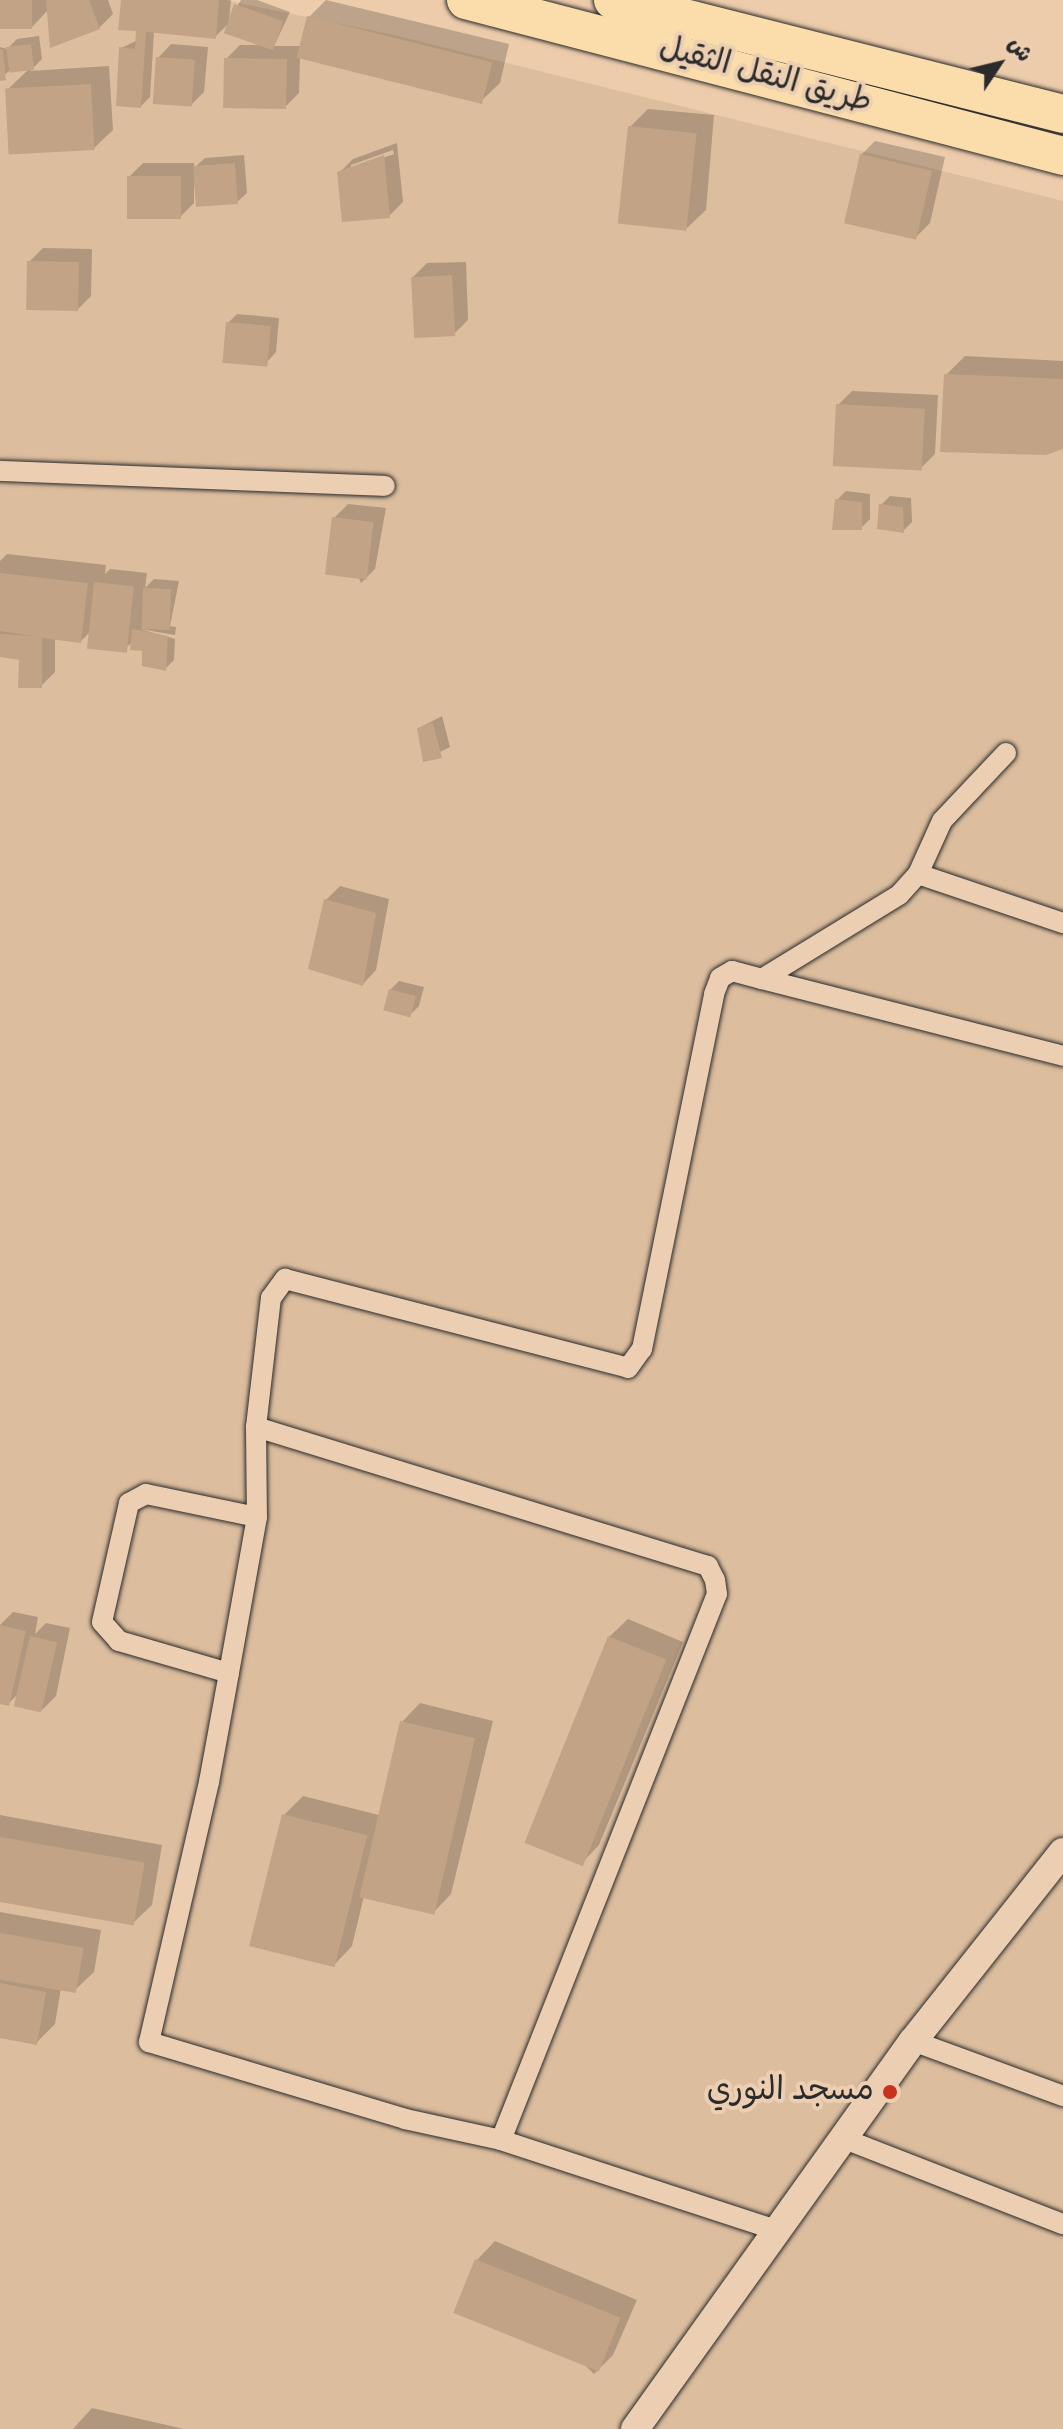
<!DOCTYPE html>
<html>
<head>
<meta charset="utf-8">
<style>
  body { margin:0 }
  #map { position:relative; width:1063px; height:2429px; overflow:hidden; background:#edccac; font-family:"Indie Flower","Playpen Sans Arabic",sans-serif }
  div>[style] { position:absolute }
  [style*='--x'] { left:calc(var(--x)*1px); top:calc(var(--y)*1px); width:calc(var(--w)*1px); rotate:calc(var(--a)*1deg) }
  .built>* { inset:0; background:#dcbd9e }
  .shadow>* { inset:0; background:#0003 }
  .building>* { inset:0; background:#c3a385; transform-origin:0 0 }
  .roads { filter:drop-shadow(0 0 2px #2b2b2b) drop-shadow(0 0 2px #2b2b2b) }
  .street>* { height:20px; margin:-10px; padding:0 10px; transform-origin:10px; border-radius:10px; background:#eccfb2 }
  .secondary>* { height:28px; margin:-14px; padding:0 14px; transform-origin:14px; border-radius:14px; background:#eccfb2 }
  .highway>* { height:38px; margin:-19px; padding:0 19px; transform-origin:19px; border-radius:19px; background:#faddab }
  .dots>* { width:22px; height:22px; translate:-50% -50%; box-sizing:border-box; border:4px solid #eccfb2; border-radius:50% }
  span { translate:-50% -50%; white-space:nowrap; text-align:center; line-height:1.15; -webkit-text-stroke:8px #eccfb2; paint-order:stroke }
  .street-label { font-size:32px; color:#2b2b2b }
  .poi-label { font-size:32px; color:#2b2b2b }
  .right { translate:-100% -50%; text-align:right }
  .north { position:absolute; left:959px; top:24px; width:80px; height:80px; -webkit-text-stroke:6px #eccfb2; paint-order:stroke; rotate:55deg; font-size:22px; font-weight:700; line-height:32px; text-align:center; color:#2b2b2b }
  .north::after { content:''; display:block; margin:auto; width:28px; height:36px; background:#2b2b2b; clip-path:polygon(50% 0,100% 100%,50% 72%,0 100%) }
</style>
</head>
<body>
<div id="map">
  <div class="built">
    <i style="clip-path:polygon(0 0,225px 0,394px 35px,1063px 201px,1063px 2429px,0 2429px)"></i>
  </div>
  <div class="shadow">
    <i style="clip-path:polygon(0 0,108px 0,113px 14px,99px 28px,49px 9px,32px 27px,0 27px)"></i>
    <i style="clip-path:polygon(123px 0,231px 0,229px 20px,241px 0,257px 0,290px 12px,274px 46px,302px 46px,309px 17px,326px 0,509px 44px,500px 83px,481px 101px,300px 56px,299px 93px,285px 107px,226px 59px,240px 45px,263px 45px,230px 22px,215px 37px,154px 32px,150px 97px,141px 106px,121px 48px,138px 40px,138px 30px)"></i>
    <i style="clip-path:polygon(39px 36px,42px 59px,30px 71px,109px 66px,113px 130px,94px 148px,7px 90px,29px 69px,9px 71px,0 79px,0 47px,7px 49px,17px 39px)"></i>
    <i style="clip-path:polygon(171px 44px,208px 47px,204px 92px,190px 106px,158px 58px)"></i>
    <i style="clip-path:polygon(648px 109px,714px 115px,706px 210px,687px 228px,630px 127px)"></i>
    <i style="clip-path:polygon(875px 141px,945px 157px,930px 223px,916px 237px,861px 155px)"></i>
    <i style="clip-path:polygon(evenodd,397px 143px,403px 202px,389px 216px,339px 173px,353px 159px,397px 143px,393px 150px,394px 154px,351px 169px,351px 165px,393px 150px)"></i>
    <i style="clip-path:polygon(244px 155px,247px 193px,237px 202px,194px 186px,194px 203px,180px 217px,129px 177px,143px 163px,194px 163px,194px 168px,205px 158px)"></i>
    <i style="clip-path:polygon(43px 248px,92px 249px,91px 296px,77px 310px,29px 262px)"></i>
    <i style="clip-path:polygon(466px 262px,468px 320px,454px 334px,413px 277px,427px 263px)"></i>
    <i style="clip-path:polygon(237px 314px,279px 318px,276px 352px,267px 362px,228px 323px)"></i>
    <i style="clip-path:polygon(965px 356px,1063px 361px,1063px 447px,946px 375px)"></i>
    <i style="clip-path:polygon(852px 391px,938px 395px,935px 454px,921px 468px,838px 405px)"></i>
    <i style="clip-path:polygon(846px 491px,870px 494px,870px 519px,861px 528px,837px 500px)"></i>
    <i style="clip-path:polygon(890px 496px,911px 498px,912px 522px,903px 531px,881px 505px)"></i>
    <i style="clip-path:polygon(348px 504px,386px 508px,375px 569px,361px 583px,334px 518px)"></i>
    <i style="clip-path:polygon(7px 554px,106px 565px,105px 574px,110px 569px,147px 573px,145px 588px,154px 579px,179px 581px,170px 626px,176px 627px,175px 635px,140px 629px,175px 639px,174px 660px,165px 669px,132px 642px,125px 649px,92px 630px,81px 641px,55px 637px,55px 672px,41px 686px,22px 659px,0 655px,0 561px)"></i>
    <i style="clip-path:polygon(442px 716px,450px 747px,424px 760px,419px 728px)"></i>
    <i style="clip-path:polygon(340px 886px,389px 899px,376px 970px,363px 984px,326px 900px)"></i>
    <i style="clip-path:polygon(399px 981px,424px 987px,419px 1006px,410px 1015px,390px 990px)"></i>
    <i style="clip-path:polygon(13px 1612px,38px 1617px,35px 1634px,46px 1623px,70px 1628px,56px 1696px,42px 1710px,20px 1692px,8px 1704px,0 1702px,0 1625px)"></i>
    <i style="clip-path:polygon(628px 1619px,683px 1642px,599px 1845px,581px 1864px,609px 1637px)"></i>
    <i style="clip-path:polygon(420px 1703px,493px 1721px,451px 1894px,433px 1913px,364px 1896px,352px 1946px,334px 1965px,284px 1815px,303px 1796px,379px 1815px,402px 1722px)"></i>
    <i style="clip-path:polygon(0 1815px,162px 1845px,152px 1905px,133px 1923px,0 1899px)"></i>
    <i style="clip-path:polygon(0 1912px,101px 1930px,94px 1972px,75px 1990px,61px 1988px,55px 2024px,36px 2043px,0 2036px)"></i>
    <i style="clip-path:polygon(495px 2241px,637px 2300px,613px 2355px,594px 2374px,477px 2260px)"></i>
    <i style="clip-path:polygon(92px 2408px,184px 2429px,73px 2429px)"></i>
  </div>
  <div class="building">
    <i style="left:0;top:0;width:32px;height:29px"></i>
    <i style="clip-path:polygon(46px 0,89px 0,100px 29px,50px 48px)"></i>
    <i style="clip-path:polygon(121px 0,219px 0,216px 39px,146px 32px,141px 108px,116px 106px,119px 47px,135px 49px,136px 31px,118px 30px)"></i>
    <i style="left:234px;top:4px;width:52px;height:31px;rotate:19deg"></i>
    <i style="left:307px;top:16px;width:191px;height:43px;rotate:14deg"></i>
    <i style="left:31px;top:44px;width:26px;height:25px;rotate:83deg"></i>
    <i style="clip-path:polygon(0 49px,3px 49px,6px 80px,0 81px)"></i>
    <i style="left:156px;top:57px;width:39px;height:47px;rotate:4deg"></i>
    <i style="left:224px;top:58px;width:63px;height:50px;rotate:1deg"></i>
    <i style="left:91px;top:84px;width:66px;height:86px;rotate:87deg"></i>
    <i style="left:628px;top:126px;width:69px;height:98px;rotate:6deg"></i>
    <i style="left:860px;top:154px;width:74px;height:71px;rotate:13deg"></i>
    <i style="clip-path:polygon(384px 155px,390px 218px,342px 222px,337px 172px)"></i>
    <i style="left:235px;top:163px;width:41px;height:42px;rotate:86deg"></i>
    <i style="left:127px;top:176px;width:54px;height:43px"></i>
    <i style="left:27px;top:261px;width:52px;height:49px;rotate:1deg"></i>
    <i style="left:452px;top:275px;width:61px;height:41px;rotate:87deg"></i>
    <i style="left:226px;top:322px;width:45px;height:41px;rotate:5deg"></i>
    <i style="clip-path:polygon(944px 374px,1063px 379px,1063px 449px,1046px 455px,940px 452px)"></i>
    <i style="left:836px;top:404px;width:89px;height:62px;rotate:3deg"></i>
    <i style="clip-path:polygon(835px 499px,862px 502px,862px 530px,832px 530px)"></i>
    <i style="clip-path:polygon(879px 504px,903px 507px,904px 533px,877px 529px)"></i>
    <i style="left:332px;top:517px;width:42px;height:58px;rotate:7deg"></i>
    <i style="clip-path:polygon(0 573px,88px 583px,81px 643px,42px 638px,42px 688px,18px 688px,19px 660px,0 657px,0 634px,34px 636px,0 631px)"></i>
    <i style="left:94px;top:582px;width:40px;height:67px;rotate:6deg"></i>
    <i style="left:143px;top:588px;width:28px;height:41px;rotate:2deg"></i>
    <i style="clip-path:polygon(132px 629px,168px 636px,166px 671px,142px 666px,142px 651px,130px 650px)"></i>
    <i style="clip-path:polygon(433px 723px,442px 758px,423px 762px,417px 728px)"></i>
    <i style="clip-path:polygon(324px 899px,376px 913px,363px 986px,308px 969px)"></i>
    <i style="left:389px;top:989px;width:28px;height:22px;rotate:15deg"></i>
    <i style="clip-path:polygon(0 1625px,26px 1631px,9px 1706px,0 1704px)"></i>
    <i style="left:30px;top:1636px;width:28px;height:72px;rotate:13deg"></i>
    <i style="left:608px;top:1636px;width:63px;height:223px;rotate:22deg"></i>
    <i style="left:400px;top:1721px;width:77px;height:181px;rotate:13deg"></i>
    <i style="left:282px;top:1814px;width:88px;height:136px;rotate:14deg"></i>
    <i style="left:0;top:1837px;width:147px;height:64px;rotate:10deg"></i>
    <i style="left:0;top:1933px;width:85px;height:46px;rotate:10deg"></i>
    <i style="clip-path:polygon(0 1983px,46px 1992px,37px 2045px,0 2038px)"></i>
    <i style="left:475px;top:2259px;width:157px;height:58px;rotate:22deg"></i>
  </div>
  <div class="roads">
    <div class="street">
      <i style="--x:0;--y:471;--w:385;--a:2.2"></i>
      <i style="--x:1006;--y:753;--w:93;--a:133.3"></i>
      <i style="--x:942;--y:821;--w:58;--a:114.4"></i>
      <i style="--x:918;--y:874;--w:28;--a:132"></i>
      <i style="--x:899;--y:895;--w:161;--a:148.5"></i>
      <i style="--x:762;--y:979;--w:311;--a:14.3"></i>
      <i style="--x:918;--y:874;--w:153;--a:18.7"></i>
      <i style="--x:256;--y:1427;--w:90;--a:89.4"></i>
      <i style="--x:229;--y:1673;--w:115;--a:-163.8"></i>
      <i style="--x:119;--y:1641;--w:25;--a:-132"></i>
      <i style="--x:102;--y:1622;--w:122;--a:-77.2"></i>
      <i style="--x:129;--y:1503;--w:19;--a:-28"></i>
      <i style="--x:146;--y:1494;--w:113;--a:11.7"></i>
      <i style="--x:257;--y:1517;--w:158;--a:100.2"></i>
      <i style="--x:229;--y:1673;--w:111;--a:100.4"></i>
      <i style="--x:209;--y:1782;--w:267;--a:103"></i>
      <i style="--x:149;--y:2042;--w:267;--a:16.7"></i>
      <i style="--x:405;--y:2119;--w:98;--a:12.3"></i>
      <i style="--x:501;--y:2140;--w:293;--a:18.1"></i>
      <i style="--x:913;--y:2041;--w:160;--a:20.1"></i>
      <i style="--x:842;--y:2138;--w:237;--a:21.3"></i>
      <i style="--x:501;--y:2140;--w:587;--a:-68.42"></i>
      <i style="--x:717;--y:1594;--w:14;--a:-98"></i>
      <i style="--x:715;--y:1580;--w:16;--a:-117"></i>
      <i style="--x:708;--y:1566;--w:473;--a:-162.9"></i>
      <i style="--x:256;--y:1427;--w:130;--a:-83.4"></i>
      <i style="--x:271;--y:1298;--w:24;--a:-54"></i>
      <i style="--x:285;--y:1279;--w:354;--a:14.5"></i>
      <i style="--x:628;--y:1368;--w:24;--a:-54"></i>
      <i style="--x:642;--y:1349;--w:362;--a:-78.5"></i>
      <i style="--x:714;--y:994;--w:17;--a:-69"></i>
      <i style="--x:720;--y:978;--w:14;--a:-30"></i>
      <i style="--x:732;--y:971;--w:31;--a:15"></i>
    </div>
    <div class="secondary">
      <i style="--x:635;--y:2429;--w:477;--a:-54.4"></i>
      <i style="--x:913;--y:2041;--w:241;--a:-51.6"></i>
    </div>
    <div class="highway">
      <i style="--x:466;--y:0;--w:617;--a:14.64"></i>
      <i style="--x:613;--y:0;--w:464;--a:14.2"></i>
    </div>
  </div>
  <div class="dots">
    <i style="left:890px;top:2092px;background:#c8321e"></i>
  </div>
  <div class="street-label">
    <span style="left:765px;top:77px;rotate:15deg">طريق النقل الثقيل</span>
  </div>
  <div class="poi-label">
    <span class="right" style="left:874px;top:2092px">مسجد النوري</span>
  </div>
  <div class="north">ش</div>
</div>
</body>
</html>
